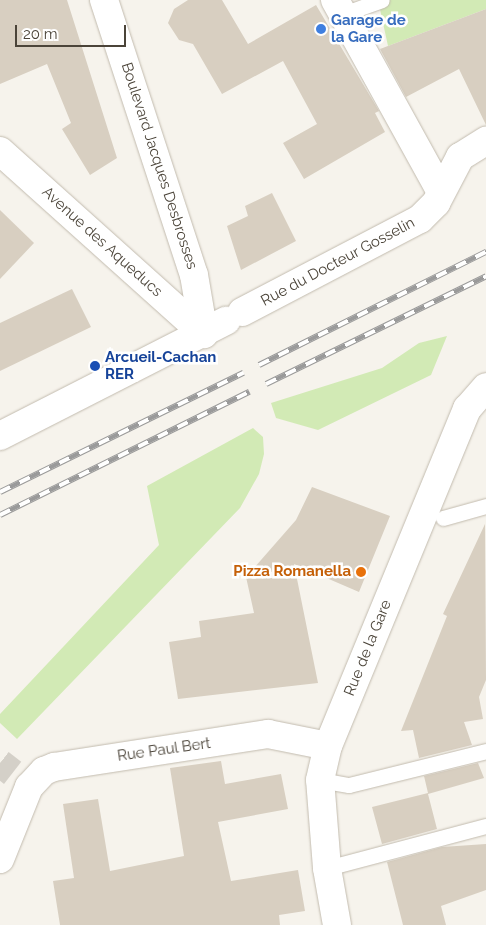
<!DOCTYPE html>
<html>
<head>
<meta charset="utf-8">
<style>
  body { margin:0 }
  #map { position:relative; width:486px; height:925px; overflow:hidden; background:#f6f3ec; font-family:Raleway,sans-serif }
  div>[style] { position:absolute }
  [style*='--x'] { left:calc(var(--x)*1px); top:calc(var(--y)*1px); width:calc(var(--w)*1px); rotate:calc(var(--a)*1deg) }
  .green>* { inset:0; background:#d2eab5 }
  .building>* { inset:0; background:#d8cfc1 }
  .street-tunnel>* { height:28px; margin-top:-14px; transform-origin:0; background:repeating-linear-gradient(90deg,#d4d0c8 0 28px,transparent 0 42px) }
  .roads { filter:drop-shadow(0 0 1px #c2bbae) drop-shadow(0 0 1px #c2bbae) }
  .lane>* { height:15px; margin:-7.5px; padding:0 7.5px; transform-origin:7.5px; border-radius:7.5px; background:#fff }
  .street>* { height:28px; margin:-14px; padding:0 14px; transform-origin:14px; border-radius:14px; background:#fff }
  .rail>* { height:5.5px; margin-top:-2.75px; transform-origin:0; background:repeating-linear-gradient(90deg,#fff 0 11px,#9a9a9a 0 22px); box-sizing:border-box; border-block:1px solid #9a9a9a }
  .dots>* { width:14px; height:14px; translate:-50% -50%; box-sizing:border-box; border:2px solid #fff; border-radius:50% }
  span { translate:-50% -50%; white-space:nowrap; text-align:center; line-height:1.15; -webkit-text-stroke:5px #fff; paint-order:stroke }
  .shop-label { font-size:15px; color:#366cbe; font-weight:700 }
  .left { translate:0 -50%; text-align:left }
  .street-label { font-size:15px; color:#4b4439 }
  .transit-label { font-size:15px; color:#164399; font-weight:700 }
  .food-label { font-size:15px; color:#c56008; font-weight:700 }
  .right { translate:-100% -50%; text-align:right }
  .scale { position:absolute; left:15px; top:25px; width:111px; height:22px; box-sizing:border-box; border:2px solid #4b4439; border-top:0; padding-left:6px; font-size:15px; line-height:18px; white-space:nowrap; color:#4b4439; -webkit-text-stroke:4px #fff; paint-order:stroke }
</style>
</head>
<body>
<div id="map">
  <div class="green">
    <i style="clip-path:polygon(378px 0,486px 0,486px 9px,388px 46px)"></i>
    <i style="clip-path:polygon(447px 336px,431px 375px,318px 430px,276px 418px,271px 403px,382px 368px,419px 343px)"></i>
    <i style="clip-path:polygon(253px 428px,263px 437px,264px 454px,259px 474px,240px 508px,17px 739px,0 723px,0 714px,159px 545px,147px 486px)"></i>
  </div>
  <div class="building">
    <i style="clip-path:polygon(0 0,67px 0,117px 158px,90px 175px,62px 129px,71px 123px,47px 64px,0 84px)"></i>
    <i style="clip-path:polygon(188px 0,222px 0,248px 44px,316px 5px,379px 111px,375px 113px,385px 132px,304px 179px,283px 143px,317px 124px,283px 61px,222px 94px,193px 44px,179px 40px,168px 23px,174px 9px)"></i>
    <i style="clip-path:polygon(486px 9px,486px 125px,459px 69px,406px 97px,380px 49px)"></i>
    <i style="clip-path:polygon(272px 193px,296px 241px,241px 270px,227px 226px,248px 216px,245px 206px)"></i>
    <i style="clip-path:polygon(0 210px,34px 243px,0 279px)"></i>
    <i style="clip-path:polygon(72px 289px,91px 327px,0 371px,0 323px)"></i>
    <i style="clip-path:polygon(312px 487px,390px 516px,359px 592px,294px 564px,318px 683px,178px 699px,169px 642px,201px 637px,199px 621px,254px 613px,246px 577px,296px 520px)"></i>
    <i style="clip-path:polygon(485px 524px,486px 680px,479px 697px,483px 719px,464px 722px,472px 745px,419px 758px,413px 730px,401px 731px,447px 616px,443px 614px)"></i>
    <i style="clip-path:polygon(221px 761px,225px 784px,281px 774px,288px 809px,218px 822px,231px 881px,298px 870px,305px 911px,279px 915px,280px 925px,60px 925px,53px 881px,74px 878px,63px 804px,98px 799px,110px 871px,184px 856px,170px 768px)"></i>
    <i style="clip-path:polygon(478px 763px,484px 778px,428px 794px,437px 829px,382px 844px,372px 807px,428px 793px,424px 776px)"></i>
    <i style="clip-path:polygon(486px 844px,486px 890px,441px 906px,446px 925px,403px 925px,387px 862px,442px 847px)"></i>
  </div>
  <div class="street-tunnel">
    <i style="--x:0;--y:763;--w:16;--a:38"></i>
  </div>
  <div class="roads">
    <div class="lane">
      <i style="--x:343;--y:14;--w:41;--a:-19.7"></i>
      <i style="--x:443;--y:518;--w:45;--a:-15.6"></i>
      <i style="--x:320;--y:780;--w:29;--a:10"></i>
      <i style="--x:349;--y:785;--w:141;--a:-13.9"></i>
      <i style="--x:327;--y:868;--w:164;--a:-14.8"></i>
    </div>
    <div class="street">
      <i style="--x:104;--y:0;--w:289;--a:71.9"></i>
      <i style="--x:194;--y:275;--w:60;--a:80.4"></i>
      <i style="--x:335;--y:0;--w:217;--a:61.1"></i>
      <i style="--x:0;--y:151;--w:274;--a:41.9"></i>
      <i style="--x:242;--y:312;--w:201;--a:-27.6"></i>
      <i style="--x:420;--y:219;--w:23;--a:-45"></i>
      <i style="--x:436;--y:203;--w:52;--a:-62.4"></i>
      <i style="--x:460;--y:157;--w:31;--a:-32"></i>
      <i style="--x:0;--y:436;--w:254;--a:-27"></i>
      <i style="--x:0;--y:859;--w:78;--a:-68.1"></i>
      <i style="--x:29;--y:787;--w:22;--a:-47"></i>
      <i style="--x:44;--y:771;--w:11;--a:-22"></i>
      <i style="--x:54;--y:767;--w:217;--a:-8.8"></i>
      <i style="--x:268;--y:734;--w:61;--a:11.3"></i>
      <i style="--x:337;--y:925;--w:58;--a:-100"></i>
      <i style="--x:327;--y:868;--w:88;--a:-94.5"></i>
      <i style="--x:320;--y:780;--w:35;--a:-77"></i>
      <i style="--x:328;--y:746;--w:365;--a:-67.6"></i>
      <i style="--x:467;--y:409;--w:29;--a:-49"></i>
    </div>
  </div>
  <div class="rail">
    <i style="--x:259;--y:365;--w:254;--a:-26.5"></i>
    <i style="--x:266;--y:384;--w:245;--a:-26.1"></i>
    <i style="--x:0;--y:492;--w:271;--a:-26.1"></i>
    <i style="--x:0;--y:515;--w:278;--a:-26.3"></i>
  </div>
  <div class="dots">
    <i style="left:321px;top:29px;background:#3f7fe0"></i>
    <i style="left:95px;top:366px;background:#1a4fb4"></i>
    <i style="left:361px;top:572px;background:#e8710a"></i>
  </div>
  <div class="shop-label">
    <span class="left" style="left:331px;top:29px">Garage de<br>la Gare</span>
  </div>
  <div class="street-label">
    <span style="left:159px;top:166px;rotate:72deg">Boulevard Jacques Desbrosses</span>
    <span style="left:102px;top:242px;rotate:42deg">Avenue des Aqueducs</span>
    <span style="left:338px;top:262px;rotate:-28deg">Rue du Docteur Gosselin</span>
    <span style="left:368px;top:648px;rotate:-68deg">Rue de la Gare</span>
    <span style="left:164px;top:750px;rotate:-8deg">Rue Paul Bert</span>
  </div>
  <div class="transit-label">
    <span class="left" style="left:105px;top:366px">Arcueil-Cachan<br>RER</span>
  </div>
  <div class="food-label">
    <span class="right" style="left:351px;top:572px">Pizza Romanella</span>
  </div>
  <div class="scale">20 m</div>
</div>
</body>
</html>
